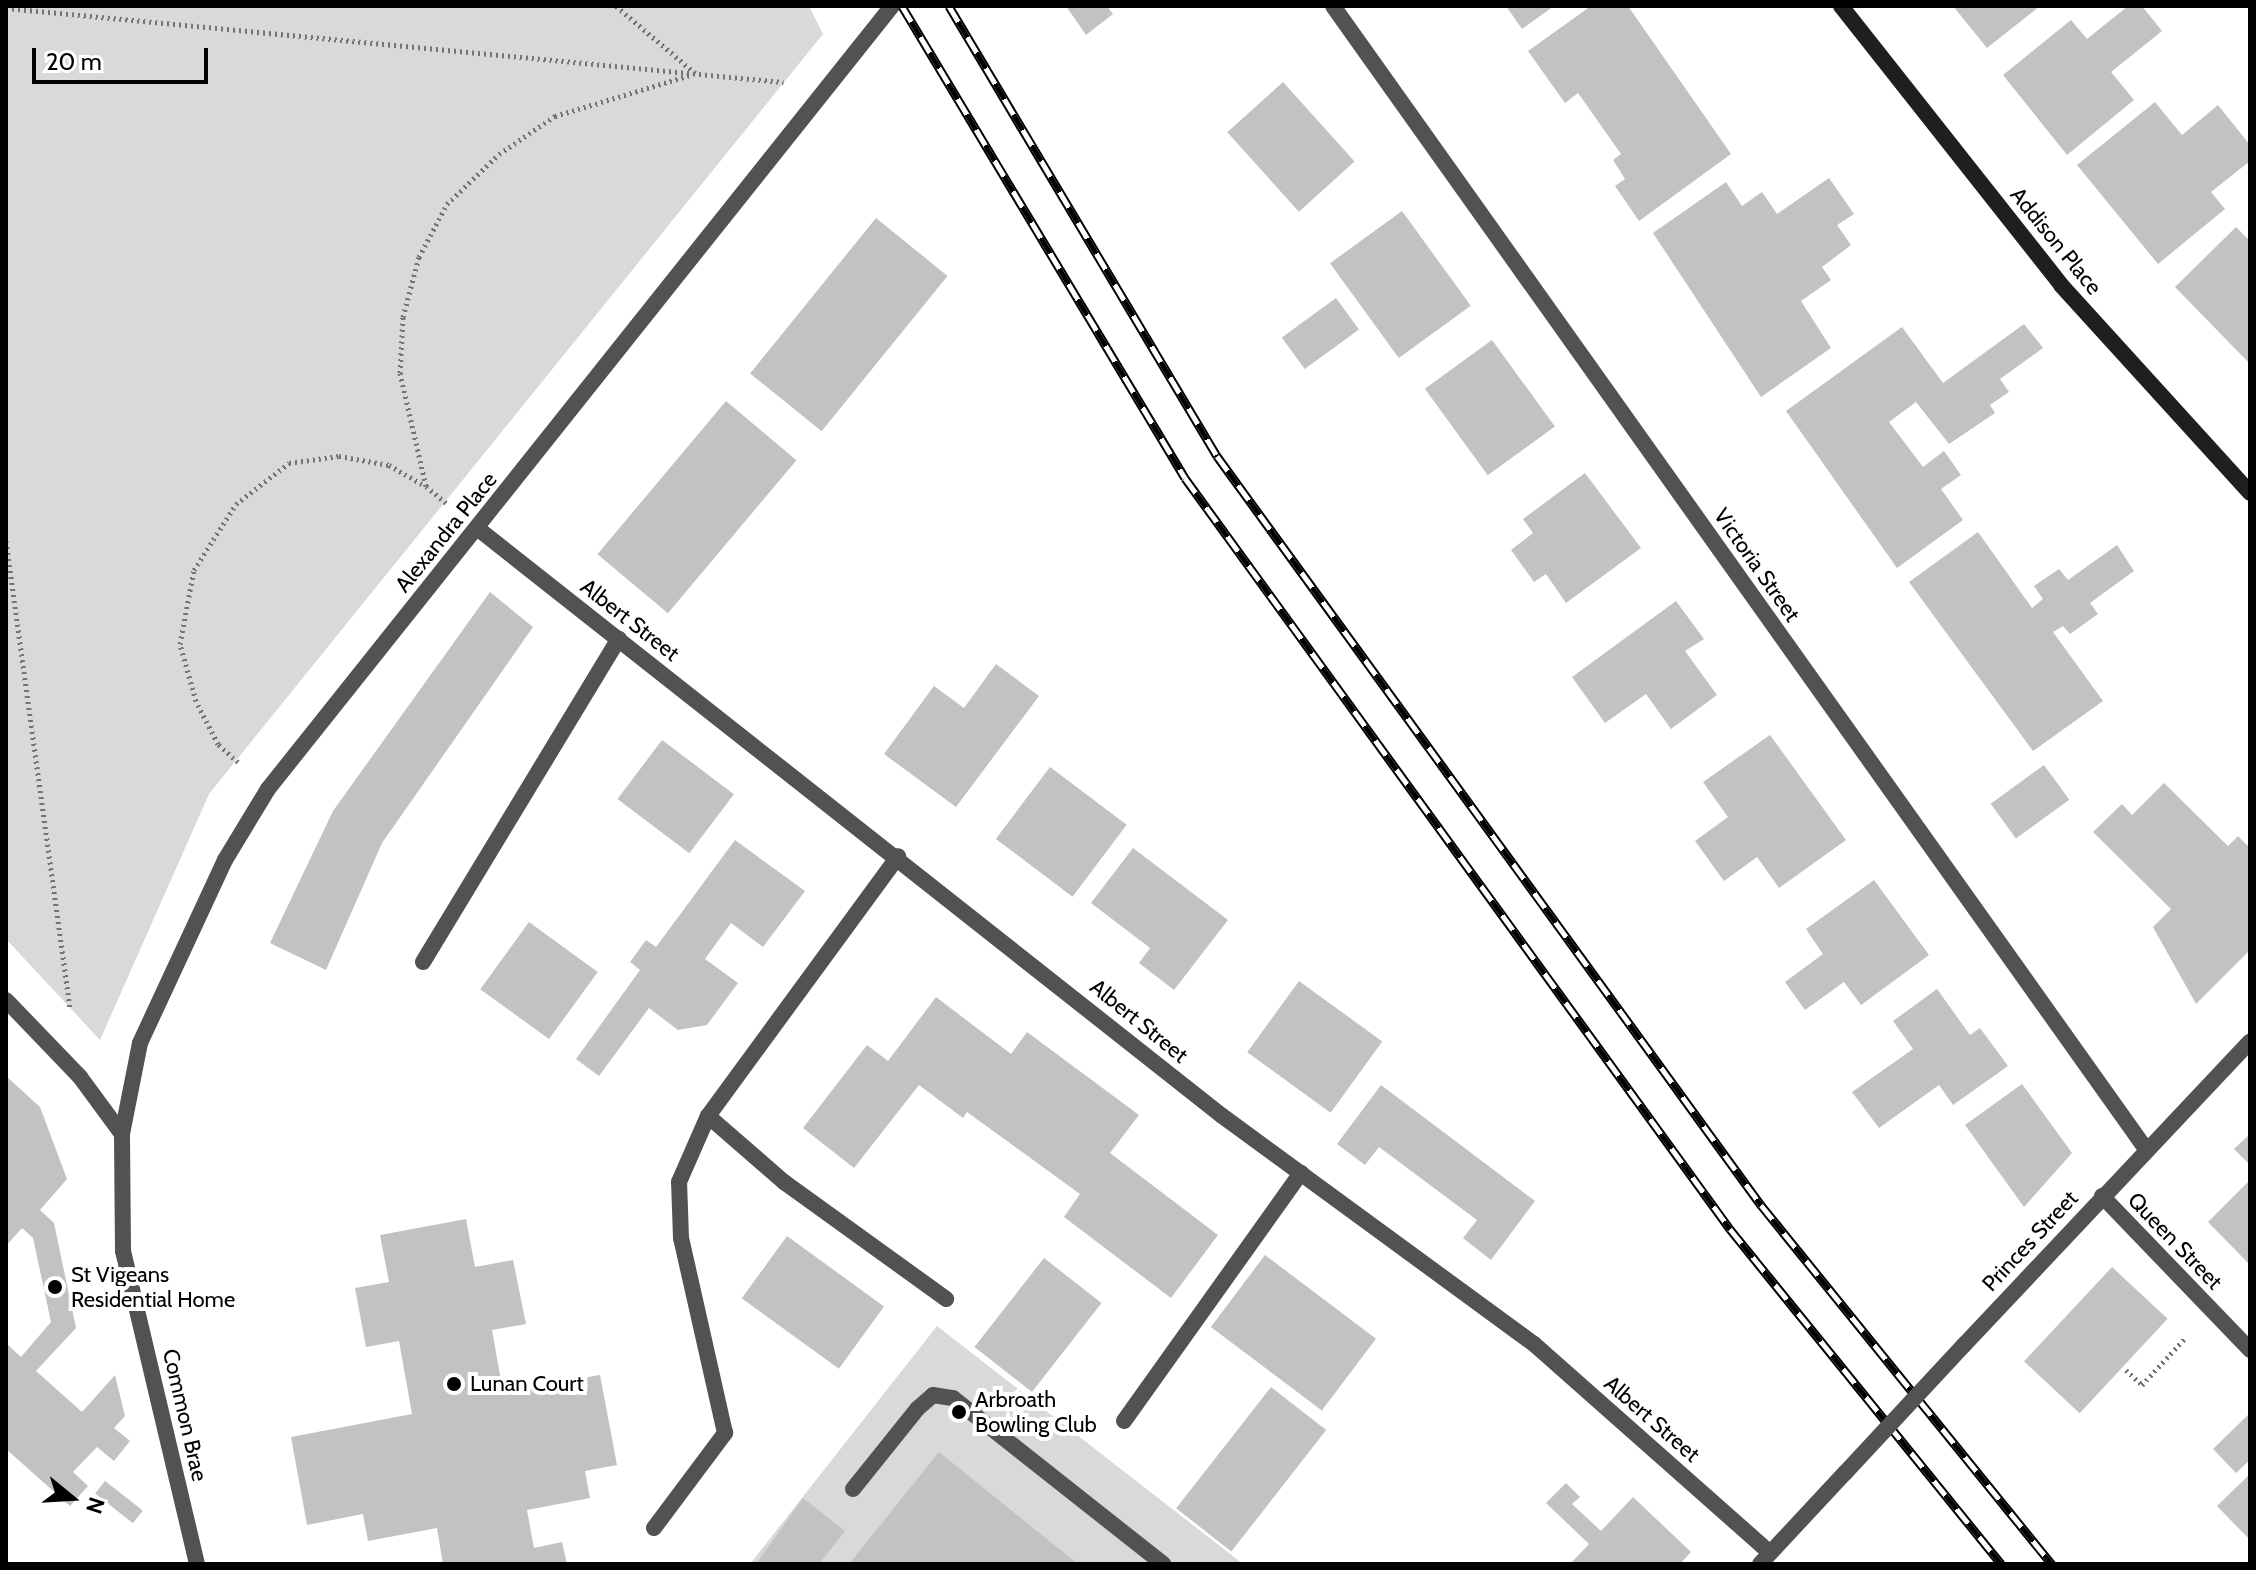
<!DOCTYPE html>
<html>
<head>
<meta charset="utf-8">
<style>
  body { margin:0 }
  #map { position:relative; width:2256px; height:1570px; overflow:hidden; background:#fff; font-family:Cabin,sans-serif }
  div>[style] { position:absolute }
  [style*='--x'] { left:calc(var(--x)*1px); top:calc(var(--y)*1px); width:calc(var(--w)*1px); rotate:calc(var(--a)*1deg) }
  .green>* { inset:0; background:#d9d9d9 }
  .building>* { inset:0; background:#c2c2c2; transform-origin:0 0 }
  .path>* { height:5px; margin-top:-2.5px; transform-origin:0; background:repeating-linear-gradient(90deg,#747474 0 2px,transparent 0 6px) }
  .service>* { height:16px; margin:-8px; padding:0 8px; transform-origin:8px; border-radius:8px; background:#525252 }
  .minor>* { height:16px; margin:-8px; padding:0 8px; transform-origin:8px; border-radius:8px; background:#525252 }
  .secondary>* { height:16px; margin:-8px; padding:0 8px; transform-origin:8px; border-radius:8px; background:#1f1f1f }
  .rail>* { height:9px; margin-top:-4.5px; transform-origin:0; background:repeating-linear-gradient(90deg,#fff 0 18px,#000 0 36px); box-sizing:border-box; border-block:2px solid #000 }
  .minor-bridge>* { height:16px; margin:-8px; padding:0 8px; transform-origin:8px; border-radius:8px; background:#525252 }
  .dots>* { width:22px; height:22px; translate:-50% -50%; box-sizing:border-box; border:4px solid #fff; border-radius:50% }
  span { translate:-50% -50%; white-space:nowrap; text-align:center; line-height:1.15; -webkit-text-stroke:8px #fff; paint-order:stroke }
  .street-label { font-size:22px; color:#000 }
  .poi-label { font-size:22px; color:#000 }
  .left { translate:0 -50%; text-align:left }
  .frame { position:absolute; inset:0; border:8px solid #000; pointer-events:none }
  .north { position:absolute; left:32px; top:1458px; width:80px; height:80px; -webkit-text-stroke:6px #fff; paint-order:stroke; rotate:108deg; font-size:22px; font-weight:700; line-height:32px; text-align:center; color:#000 }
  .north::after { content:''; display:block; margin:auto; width:28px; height:36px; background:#000; clip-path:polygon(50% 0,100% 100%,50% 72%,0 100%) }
  .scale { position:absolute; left:32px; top:48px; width:176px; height:36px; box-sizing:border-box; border:4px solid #000; border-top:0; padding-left:10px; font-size:24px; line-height:28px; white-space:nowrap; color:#000; -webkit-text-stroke:6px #fff; paint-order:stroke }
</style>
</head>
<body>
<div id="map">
  <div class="green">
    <i style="clip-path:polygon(6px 6px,809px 6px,823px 34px,209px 794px,100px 1040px,6px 939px)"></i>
    <i style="clip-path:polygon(937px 1326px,1243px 1564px,750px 1564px)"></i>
  </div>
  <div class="building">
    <i style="clip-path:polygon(1066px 6px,1107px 6px,1113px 14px,1086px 35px)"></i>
    <i style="clip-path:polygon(1506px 6px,1554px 6px,1522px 29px)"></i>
    <i style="clip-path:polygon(1591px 6px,1628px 6px,1731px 154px,1639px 221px,1615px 186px,1625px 179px,1613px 160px,1621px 154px,1578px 93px,1565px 103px,1528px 51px)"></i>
    <i style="clip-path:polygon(1953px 6px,2040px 6px,1987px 48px)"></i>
    <i style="clip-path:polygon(2128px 6px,2142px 6px,2162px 31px,2111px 72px,2134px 100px,2067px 155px,2003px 75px,2071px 20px,2087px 39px)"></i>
    <i style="left:1283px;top:82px;width:107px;height:75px;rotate:48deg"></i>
    <i style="clip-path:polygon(2155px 102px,2182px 135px,2218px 105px,2250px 145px,2250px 161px,2211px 192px,2225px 209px,2158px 264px,2077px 165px)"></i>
    <i style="clip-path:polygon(1829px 178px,1854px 214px,1837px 225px,1851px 245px,1822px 267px,1831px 280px,1801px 301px,1831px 348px,1761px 397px,1653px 233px,1726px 182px,1742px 206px,1762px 192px,1777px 214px)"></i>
    <i style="left:1402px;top:211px;width:117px;height:89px;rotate:54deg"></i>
    <i style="left:876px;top:218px;width:92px;height:200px;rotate:39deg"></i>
    <i style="clip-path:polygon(2236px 227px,2250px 241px,2250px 364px,2175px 287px)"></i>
    <i style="left:1336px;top:298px;width:39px;height:67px;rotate:54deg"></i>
    <i style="clip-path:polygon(2024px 324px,2043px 348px,2000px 379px,2009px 392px,1990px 405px,1995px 413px,1949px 444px,1916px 402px,1889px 422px,1923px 467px,1944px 451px,1961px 475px,1941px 489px,1963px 520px,1897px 568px,1786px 411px,1902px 327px,1943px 383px)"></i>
    <i style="left:1492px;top:340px;width:107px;height:83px;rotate:54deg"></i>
    <i style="left:726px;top:401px;width:92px;height:200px;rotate:40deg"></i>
    <i style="clip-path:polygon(1585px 473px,1641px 548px,1566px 603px,1546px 574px,1534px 582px,1511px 550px,1533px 533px,1523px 519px)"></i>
    <i style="clip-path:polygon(1978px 532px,2032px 608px,2043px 599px,2034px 586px,2059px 569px,2068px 580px,2117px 545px,2134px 571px,2090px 603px,2098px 614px,2070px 634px,2063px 626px,2053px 632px,2103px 701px,2033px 751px,1909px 582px)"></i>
    <i style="clip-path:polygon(490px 592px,533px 627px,382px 843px,326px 970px,270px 943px,333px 811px)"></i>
    <i style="clip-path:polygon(1676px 601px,1704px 639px,1685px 651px,1717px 695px,1671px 729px,1646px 694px,1605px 723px,1572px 677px)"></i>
    <i style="clip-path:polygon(996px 664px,1039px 696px,956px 807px,884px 754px,934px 686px,964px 708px)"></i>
    <i style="clip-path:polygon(1770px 735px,1846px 840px,1779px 888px,1757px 857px,1724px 881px,1695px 841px,1728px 817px,1703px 782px)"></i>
    <i style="left:662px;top:740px;width:90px;height:74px;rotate:37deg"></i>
    <i style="left:2044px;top:765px;width:43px;height:66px;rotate:54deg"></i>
    <i style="left:1050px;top:767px;width:96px;height:90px;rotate:37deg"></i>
    <i style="clip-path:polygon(2164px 783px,2228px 846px,2238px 836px,2250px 848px,2250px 950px,2196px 1004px,2153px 927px,2171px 909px,2093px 832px,2122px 804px,2132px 815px)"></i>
    <i style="clip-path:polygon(735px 840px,805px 891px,763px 947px,731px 923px,705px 959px,738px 983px,707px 1025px,678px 1030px,649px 1008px,599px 1076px,576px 1059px,640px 970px,630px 962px,646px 940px,656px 947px)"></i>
    <i style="clip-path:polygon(1133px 848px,1228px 920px,1174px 990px,1139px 963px,1150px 948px,1091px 903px)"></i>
    <i style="clip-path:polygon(1874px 880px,1929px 955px,1861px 1005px,1844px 982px,1805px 1010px,1785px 982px,1823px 954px,1806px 929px)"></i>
    <i style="left:529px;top:922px;width:85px;height:83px;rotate:36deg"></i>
    <i style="left:1299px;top:981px;width:103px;height:88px;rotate:36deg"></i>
    <i style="clip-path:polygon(1937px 989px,1970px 1035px,1980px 1028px,2008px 1066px,1953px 1105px,1939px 1085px,1879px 1128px,1852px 1092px,1913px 1049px,1893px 1021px)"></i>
    <i style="clip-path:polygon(936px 997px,1011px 1054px,1027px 1032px,1139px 1115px,1110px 1153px,1218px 1235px,1171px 1298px,1064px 1217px,1080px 1194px,967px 1112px,963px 1118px,919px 1085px,854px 1168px,803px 1128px,867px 1045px,888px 1061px)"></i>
    <i style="clip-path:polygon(6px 1076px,40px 1107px,67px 1179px,40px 1210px,54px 1223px,76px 1328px,36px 1371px,82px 1412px,115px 1375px,125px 1416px,114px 1428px,130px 1441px,114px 1461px,97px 1447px,73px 1472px,88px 1486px,70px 1506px,6px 1449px,6px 1343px,21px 1357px,51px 1322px,33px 1238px,22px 1228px,6px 1246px)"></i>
    <i style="clip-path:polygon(2022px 1084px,2072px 1153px,2024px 1207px,1965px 1125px)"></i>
    <i style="clip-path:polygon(1381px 1085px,1535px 1201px,1491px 1260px,1463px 1238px,1477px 1220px,1379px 1147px,1365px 1165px,1337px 1144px)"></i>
    <i style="clip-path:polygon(2250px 1134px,2250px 1165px,2234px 1149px)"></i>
    <i style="clip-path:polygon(2250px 1180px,2250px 1265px,2208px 1222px)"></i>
    <i style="clip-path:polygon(466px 1219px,475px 1267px,513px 1260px,526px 1324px,492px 1330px,503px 1392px,600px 1375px,617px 1465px,585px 1471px,590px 1498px,527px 1510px,534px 1548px,562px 1542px,567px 1564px,443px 1564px,437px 1528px,368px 1541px,363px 1514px,307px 1525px,291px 1437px,412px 1414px,399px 1341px,366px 1347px,355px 1288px,389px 1282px,380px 1235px)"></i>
    <i style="left:787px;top:1236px;width:120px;height:77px;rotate:36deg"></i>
    <i style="left:1265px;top:1255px;width:139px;height:90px;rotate:37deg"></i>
    <i style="left:1044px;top:1258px;width:73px;height:113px;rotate:38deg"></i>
    <i style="left:2112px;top:1267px;width:76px;height:129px;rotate:43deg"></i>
    <i style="left:1271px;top:1387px;width:70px;height:154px;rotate:38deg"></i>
    <i style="clip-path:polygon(2250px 1413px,2250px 1460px,2236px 1473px,2213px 1449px)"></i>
    <i style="clip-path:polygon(939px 1452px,1078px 1564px,849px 1564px)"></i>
    <i style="clip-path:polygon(2250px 1474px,2250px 1540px,2217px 1506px)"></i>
    <i style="left:105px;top:1481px;width:48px;height:16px;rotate:38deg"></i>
    <i style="clip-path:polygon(1566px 1483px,1580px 1497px,1572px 1504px,1601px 1531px,1633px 1497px,1691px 1552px,1680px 1564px,1570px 1564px,1589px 1544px,1546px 1503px)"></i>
    <i style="clip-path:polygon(803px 1498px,845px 1531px,819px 1564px,756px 1564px)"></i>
  </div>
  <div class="path">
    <i style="--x:616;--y:6;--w:104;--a:40.3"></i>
    <i style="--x:6;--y:8;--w:781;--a:5.44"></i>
    <i style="--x:446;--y:503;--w:26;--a:-140"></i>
    <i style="--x:426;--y:486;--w:116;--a:-103"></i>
    <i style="--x:400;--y:373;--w:56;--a:-86.9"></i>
    <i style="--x:403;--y:317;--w:62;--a:-75.1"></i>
    <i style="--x:419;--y:257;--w:60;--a:-62.2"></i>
    <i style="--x:447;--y:204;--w:72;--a:-43.9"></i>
    <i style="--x:499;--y:154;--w:68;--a:-34.2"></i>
    <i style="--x:555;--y:116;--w:142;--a:-16.8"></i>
    <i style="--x:6;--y:541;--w:470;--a:82.2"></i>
    <i style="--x:238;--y:762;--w:27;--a:-138"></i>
    <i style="--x:218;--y:744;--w:48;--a:-117.1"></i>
    <i style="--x:196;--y:701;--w:59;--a:-105.7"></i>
    <i style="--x:180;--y:644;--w:75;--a:-79.3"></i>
    <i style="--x:194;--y:570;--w:78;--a:-57.5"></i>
    <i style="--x:236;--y:504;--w:67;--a:-37.7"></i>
    <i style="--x:289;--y:463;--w:50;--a:-8"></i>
    <i style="--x:339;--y:456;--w:51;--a:10.2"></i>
    <i style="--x:389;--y:465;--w:42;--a:30.3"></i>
    <i style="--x:2126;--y:1370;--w:22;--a:43"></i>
    <i style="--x:2142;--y:1385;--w:65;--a:-47.5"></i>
  </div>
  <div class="service">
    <i style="--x:423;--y:962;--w:378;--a:-58.8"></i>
    <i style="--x:6;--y:1000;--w:107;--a:46.1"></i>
    <i style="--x:80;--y:1077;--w:71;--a:53.6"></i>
    <i style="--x:708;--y:1116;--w:101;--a:41"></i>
    <i style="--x:784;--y:1182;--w:200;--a:35.8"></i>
    <i style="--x:1124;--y:1421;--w:305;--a:-54.5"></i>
    <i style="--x:853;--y:1489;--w:102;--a:-51.3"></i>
    <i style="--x:917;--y:1409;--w:21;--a:-41"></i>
    <i style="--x:933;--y:1395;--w:20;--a:9"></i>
    <i style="--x:953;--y:1398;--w:268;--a:38.3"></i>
  </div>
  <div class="minor">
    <i style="--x:1333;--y:6;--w:1403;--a:54.58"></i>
    <i style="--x:477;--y:528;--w:948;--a:38.27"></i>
    <i style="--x:1221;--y:1115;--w:388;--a:36.2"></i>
    <i style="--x:1534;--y:1344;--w:315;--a:41.5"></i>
    <i style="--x:2102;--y:1196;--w:214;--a:46.1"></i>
    <i style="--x:1964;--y:1345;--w:417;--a:-46.7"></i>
    <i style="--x:654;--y:1528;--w:119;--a:-53.2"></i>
    <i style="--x:725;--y:1433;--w:200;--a:-102.7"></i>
    <i style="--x:681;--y:1238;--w:56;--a:-92"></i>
    <i style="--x:679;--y:1182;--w:72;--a:-66.3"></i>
    <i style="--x:708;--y:1116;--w:322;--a:-53.8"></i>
    <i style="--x:197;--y:1564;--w:322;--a:-103.3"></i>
    <i style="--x:123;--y:1251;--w:117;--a:-90.5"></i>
    <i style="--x:122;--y:1134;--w:93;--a:-78.8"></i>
    <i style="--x:140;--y:1043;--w:202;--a:-65.1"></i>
    <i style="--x:225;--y:860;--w:83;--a:-58.8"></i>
    <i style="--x:268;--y:789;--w:1001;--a:-51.45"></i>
    <i style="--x:1760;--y:1564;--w:125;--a:-47"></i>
  </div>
  <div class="secondary">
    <i style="--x:1841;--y:6;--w:355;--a:51.7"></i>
    <i style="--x:2061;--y:285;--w:281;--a:47.7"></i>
  </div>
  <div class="rail">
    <i style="--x:902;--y:6;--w:550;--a:59.05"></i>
    <i style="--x:1185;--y:478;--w:928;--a:54.03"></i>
    <i style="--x:1730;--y:1229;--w:431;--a:51"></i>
    <i style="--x:949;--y:6;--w:524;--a:59.22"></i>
    <i style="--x:1217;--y:456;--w:926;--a:54.01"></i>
    <i style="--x:1761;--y:1205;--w:462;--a:51"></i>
  </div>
  <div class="minor-bridge">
    <i style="--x:1845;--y:1473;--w:175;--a:-47.1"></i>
  </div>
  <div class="dots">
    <i style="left:55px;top:1287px;background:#000"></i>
    <i style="left:454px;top:1384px;background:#000"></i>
    <i style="left:959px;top:1412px;background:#000"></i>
  </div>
  <div class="street-label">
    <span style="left:2056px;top:241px;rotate:51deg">Addison Place</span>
    <span style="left:446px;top:532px;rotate:-51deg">Alexandra Place</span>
    <span style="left:1757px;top:565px;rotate:55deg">Victoria Street</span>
    <span style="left:630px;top:620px;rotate:38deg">Albert Street</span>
    <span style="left:1139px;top:1021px;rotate:39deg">Albert Street</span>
    <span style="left:2030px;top:1241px;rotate:-47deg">Princes Street</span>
    <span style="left:2175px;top:1241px;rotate:46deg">Queen Street</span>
    <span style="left:185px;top:1415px;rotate:77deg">Common Brae</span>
    <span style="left:1652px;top:1419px;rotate:41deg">Albert Street</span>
  </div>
  <div class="poi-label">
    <span class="left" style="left:71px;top:1287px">St Vigeans<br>Residential Home</span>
    <span class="left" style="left:470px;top:1384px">Lunan Court</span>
    <span class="left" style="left:975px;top:1412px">Arbroath<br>Bowling Club</span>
  </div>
  <div class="frame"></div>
  <div class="north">N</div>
  <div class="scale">20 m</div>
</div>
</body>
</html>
